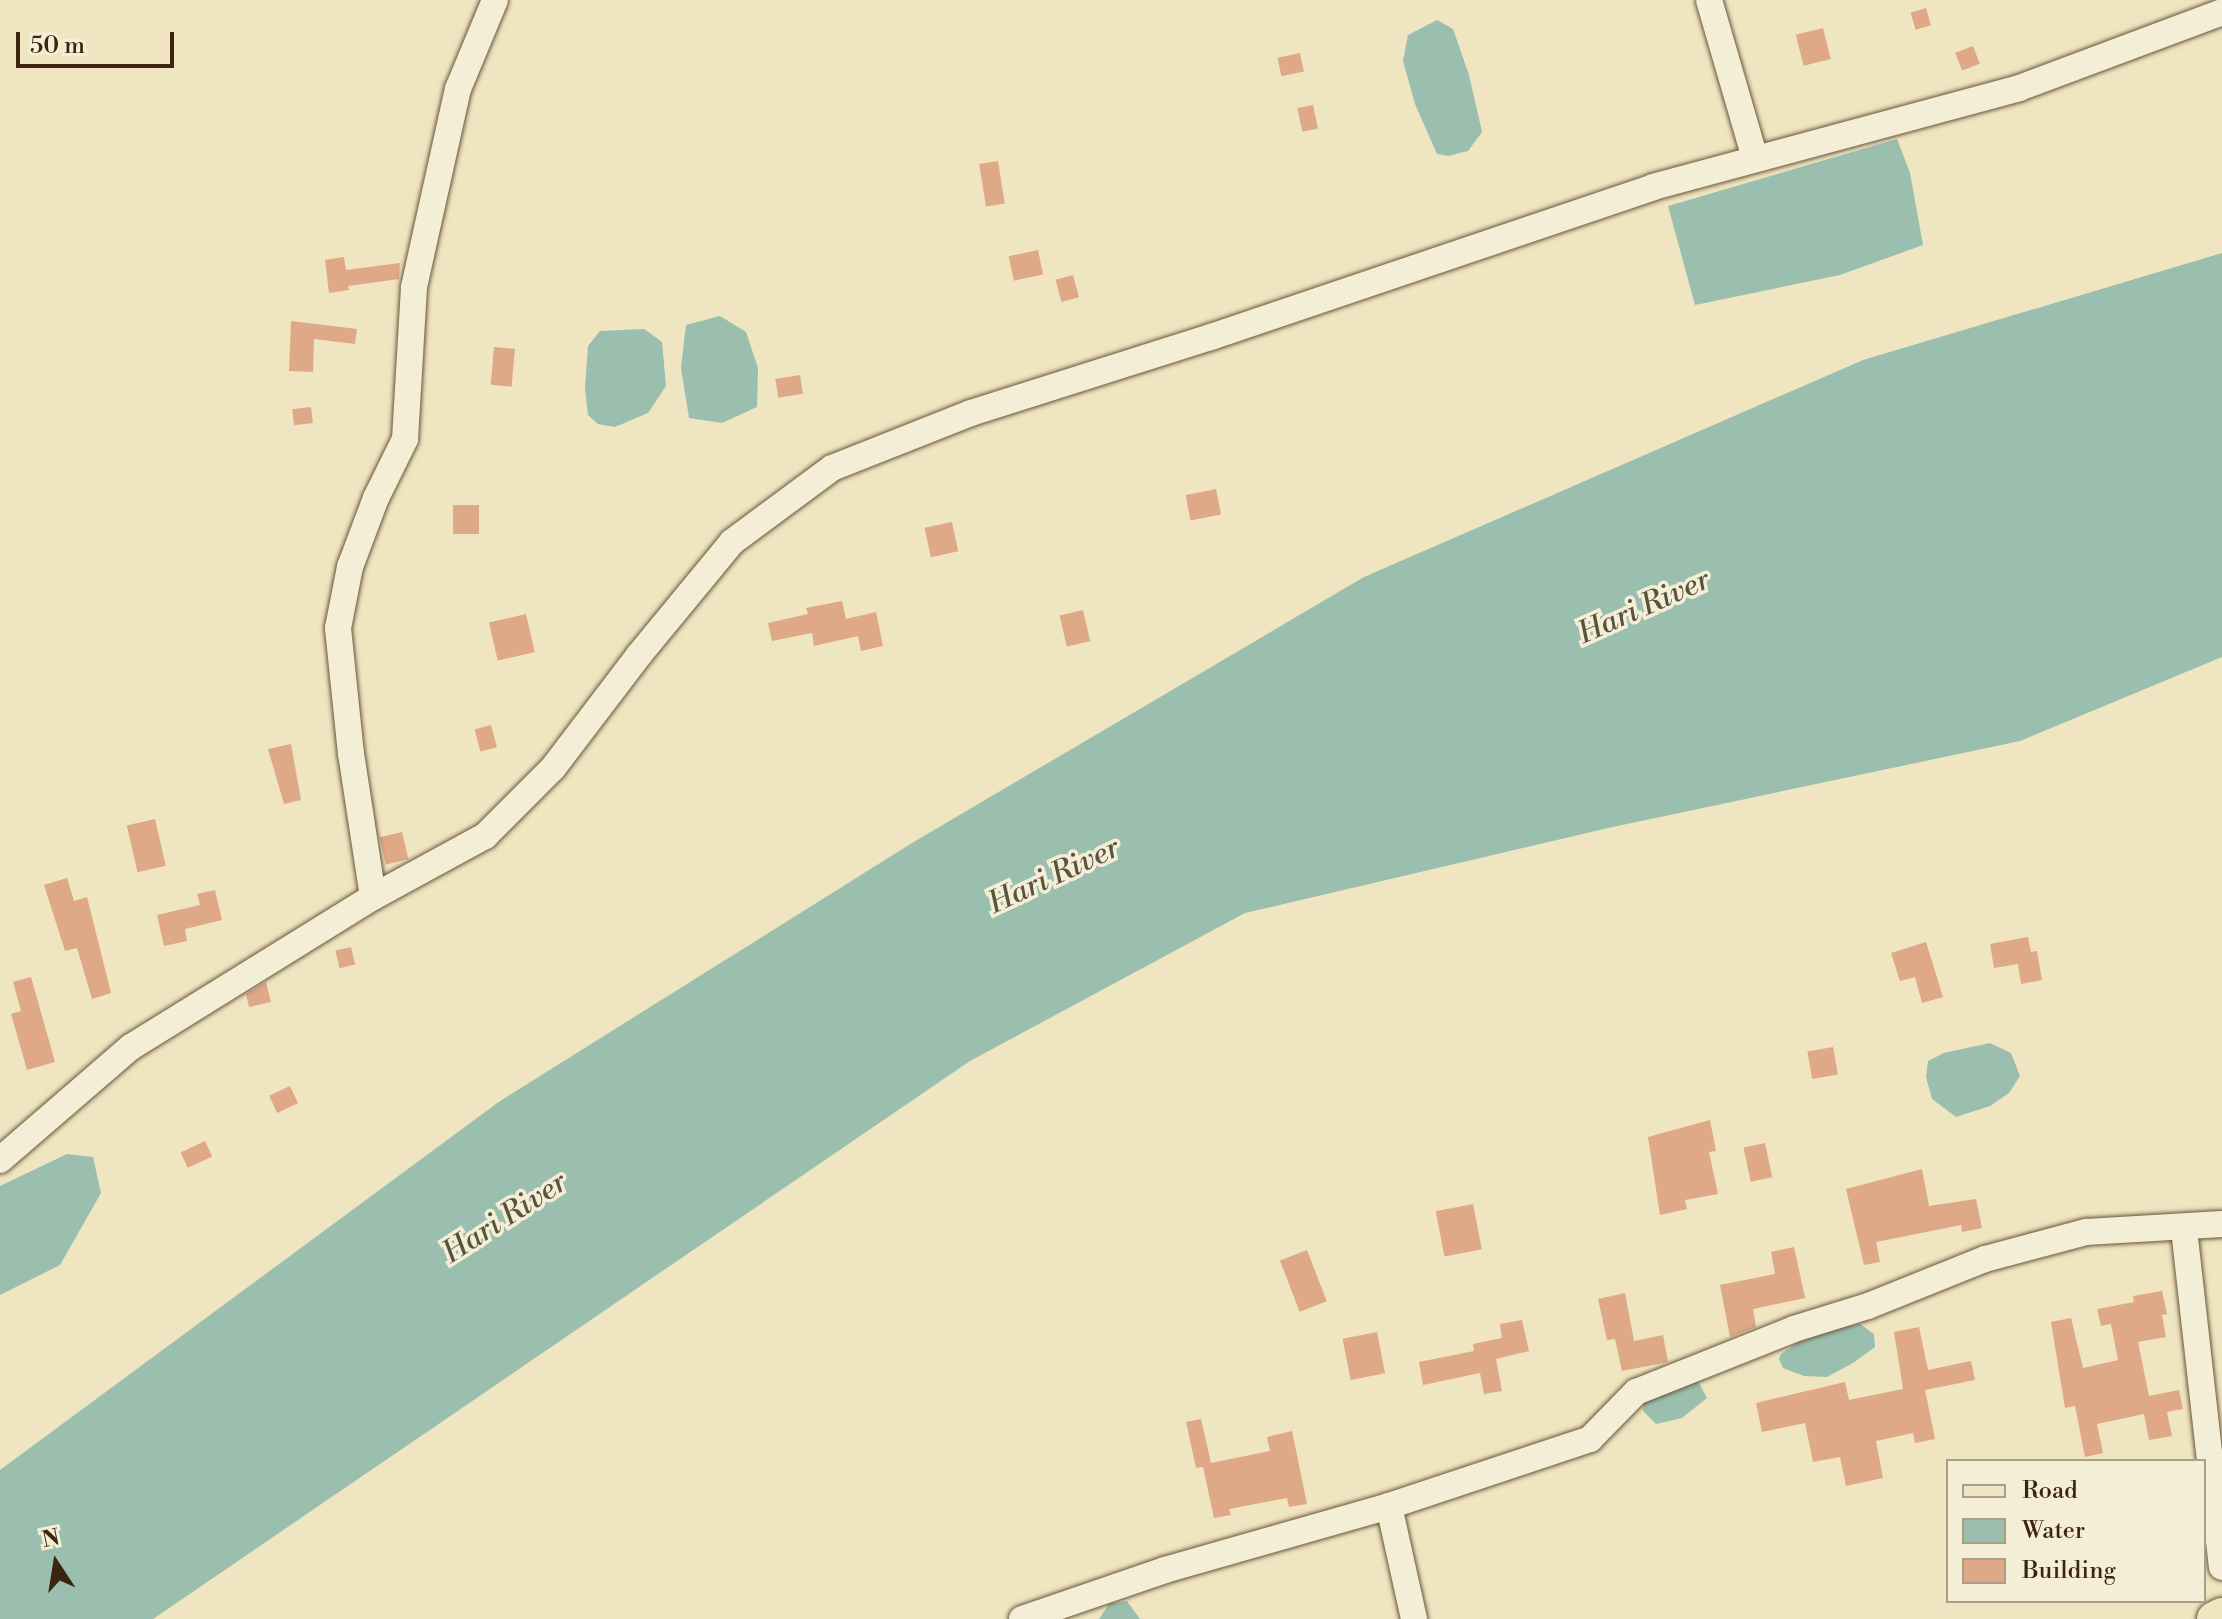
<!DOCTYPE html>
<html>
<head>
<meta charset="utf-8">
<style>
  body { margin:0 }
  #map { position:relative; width:2222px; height:1619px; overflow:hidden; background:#efe5c0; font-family:"Libre Bodoni",serif }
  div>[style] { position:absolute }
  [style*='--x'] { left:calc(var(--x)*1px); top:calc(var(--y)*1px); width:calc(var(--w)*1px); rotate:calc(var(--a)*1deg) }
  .water>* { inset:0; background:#9abfaf }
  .building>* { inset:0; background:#dfa886; transform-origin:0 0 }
  .roads { filter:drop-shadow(0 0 2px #68553a) drop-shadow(0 0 2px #68553a) }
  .minor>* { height:26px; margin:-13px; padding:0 13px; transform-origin:13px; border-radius:13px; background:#f5eed6 }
  .major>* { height:34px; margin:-17px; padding:0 17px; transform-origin:17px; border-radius:17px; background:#efe5c0 }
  span { translate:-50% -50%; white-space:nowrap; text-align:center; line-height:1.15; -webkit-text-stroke:7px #f5eed6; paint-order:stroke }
  .water-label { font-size:30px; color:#58533e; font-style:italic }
  .legend { position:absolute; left:1946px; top:1459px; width:260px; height:144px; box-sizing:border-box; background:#f5eed6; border:2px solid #ab9e86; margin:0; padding:10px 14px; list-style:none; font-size:24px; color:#3b250e }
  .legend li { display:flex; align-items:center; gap:16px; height:40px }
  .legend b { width:40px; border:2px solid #ab9e86 }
  .north { position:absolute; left:16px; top:1523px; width:80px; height:80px; -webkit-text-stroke:6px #f5eed6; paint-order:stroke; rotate:348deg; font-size:22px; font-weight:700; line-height:32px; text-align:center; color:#3b250e }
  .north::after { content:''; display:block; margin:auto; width:28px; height:36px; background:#3b250e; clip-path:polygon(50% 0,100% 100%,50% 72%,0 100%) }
  .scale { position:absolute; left:16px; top:32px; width:158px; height:36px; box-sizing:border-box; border:4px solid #3b250e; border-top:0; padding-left:10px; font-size:24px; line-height:28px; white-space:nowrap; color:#3b250e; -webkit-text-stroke:6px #f5eed6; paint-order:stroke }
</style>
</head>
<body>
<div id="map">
  <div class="water">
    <i style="clip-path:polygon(1437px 20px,1453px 29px,1469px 75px,1482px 132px,1468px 151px,1448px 156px,1437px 154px,1415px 104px,1403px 61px,1408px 35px)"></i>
    <i style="clip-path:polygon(1897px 139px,1910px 173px,1923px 245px,1840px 275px,1695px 305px,1668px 206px)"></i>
    <i style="clip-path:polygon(2222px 253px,2222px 657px,2020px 741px,1608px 828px,1245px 913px,970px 1061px,153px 1619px,0 1619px,0 1470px,500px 1101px,912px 843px,1364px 577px,1863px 360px)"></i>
    <i style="clip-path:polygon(720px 316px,746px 332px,758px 368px,757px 407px,722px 423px,689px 418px,681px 368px,686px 325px)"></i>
    <i style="clip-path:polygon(644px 329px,662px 342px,666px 386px,648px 413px,615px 427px,598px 424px,588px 415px,585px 388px,588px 346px,600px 331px)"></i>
    <i style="clip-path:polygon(1990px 1043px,2011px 1053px,2020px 1076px,2009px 1093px,1990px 1106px,1956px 1117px,1932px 1099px,1926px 1077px,1928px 1061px,1944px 1053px)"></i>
    <i style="clip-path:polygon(67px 1154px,93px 1157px,101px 1193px,60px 1265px,0 1295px,0 1186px)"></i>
    <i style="clip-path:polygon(1860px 1324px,1874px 1334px,1875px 1347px,1853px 1363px,1827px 1377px,1804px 1376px,1783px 1368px,1779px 1359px,1781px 1354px,1810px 1334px)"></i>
    <i style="clip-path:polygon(1698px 1381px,1707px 1398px,1682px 1418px,1656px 1424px,1643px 1411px,1644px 1402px)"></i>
    <i style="clip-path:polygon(1127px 1601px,1140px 1619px,1099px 1619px,1109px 1604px)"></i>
  </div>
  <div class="building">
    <i style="left:1926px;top:8px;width:18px;height:16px;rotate:74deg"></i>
    <i style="left:1823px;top:28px;width:32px;height:28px;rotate:76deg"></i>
    <i style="left:1973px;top:46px;width:19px;height:19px;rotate:69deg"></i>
    <i style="left:1300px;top:53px;width:19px;height:23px;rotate:78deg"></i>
    <i style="left:1313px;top:105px;width:24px;height:16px;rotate:78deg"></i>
    <i style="left:998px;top:161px;width:43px;height:19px;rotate:81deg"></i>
    <i style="left:1038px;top:250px;width:25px;height:30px;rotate:78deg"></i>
    <i style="clip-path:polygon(344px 257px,346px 270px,400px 263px,399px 279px,348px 286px,349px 290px,329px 293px,325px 260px)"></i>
    <i style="left:1073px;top:275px;width:23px;height:18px;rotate:75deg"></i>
    <i style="clip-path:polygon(291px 321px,357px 329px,355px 344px,314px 339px,313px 372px,289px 371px)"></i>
    <i style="left:494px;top:347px;width:21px;height:38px;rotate:5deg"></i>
    <i style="left:800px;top:375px;width:19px;height:25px;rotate:81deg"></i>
    <i style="left:311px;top:407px;width:16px;height:19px;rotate:83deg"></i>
    <i style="left:1216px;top:489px;width:26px;height:31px;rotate:79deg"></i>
    <i style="left:453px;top:505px;width:26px;height:29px"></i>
    <i style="left:952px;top:522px;width:30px;height:28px;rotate:78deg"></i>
    <i style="clip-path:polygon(842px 601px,846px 619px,876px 612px,883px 646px,861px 651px,858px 636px,814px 646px,812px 633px,772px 641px,768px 623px,808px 614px,806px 608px)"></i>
    <i style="left:1083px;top:610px;width:32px;height:24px;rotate:77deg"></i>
    <i style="left:526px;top:614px;width:39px;height:38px;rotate:77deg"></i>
    <i style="left:491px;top:725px;width:23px;height:17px;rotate:75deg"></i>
    <i style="clip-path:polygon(291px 744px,301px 800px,284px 804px,268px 749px)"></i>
    <i style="left:155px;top:819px;width:48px;height:29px;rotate:77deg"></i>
    <i style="left:402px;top:832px;width:28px;height:23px;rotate:77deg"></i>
    <i style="clip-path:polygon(67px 878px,74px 901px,87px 897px,111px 993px,92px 999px,77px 948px,65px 951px,44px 885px)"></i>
    <i style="clip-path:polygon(215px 890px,222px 920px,185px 929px,187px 941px,164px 946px,157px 915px,200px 905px,197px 894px)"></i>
    <i style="clip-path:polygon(2028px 937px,2031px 952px,2037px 951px,2042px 980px,2021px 984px,2018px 964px,1994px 968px,1990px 944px)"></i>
    <i style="clip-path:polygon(1926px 942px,1943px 997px,1922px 1003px,1915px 977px,1900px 981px,1891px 953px)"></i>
    <i style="left:351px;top:947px;width:18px;height:16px;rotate:77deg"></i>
    <i style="clip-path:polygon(31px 977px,55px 1062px,27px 1070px,11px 1014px,21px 1011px,13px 982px)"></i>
    <i style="clip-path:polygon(266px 982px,271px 1002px,249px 1007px,246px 994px)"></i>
    <i style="left:1833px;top:1047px;width:28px;height:26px;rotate:80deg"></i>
    <i style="left:290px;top:1086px;width:19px;height:23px;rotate:65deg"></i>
    <i style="clip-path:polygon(1710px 1120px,1716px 1151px,1709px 1152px,1718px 1194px,1685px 1200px,1687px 1209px,1660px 1215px,1648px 1137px)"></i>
    <i style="left:205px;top:1141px;width:17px;height:27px;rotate:65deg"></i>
    <i style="left:1765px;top:1143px;width:35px;height:22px;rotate:78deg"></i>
    <i style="clip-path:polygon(1922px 1169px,1929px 1206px,1976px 1199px,1982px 1228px,1962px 1232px,1961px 1225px,1876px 1242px,1880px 1262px,1864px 1265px,1846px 1189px)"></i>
    <i style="left:1473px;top:1204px;width:46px;height:38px;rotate:79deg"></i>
    <i style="clip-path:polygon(1794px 1247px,1805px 1298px,1753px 1309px,1756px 1327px,1730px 1337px,1720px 1285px,1775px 1274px,1771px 1252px)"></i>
    <i style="left:1307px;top:1250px;width:55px;height:29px;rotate:69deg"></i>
    <i style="clip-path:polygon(2162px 1291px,2167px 1314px,2162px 1315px,2166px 1337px,2138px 1342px,2149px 1396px,2179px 1390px,2183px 1409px,2167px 1412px,2172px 1436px,2149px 1440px,2144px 1414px,2097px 1424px,2103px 1453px,2085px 1457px,2075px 1406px,2065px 1408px,2051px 1322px,2071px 1318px,2083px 1368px,2118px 1360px,2111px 1324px,2101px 1326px,2097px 1309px,2134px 1302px,2133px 1296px)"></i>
    <i style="clip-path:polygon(1625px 1293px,1634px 1341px,1663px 1335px,1668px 1362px,1622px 1371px,1615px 1339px,1607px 1340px,1598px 1299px)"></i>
    <i style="clip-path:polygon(1522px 1320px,1529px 1351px,1496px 1359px,1502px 1391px,1484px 1394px,1480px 1373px,1423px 1385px,1419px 1362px,1474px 1351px,1473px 1344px,1502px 1338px,1500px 1324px)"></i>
    <i style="clip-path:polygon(1919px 1327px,1928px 1370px,1971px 1361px,1975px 1380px,1925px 1390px,1935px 1439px,1915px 1443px,1913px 1433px,1876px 1441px,1883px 1478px,1846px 1486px,1840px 1457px,1813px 1462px,1805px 1423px,1762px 1432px,1756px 1403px,1845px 1382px,1849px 1400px,1903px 1389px,1894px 1332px)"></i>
    <i style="left:1377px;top:1332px;width:42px;height:35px;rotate:79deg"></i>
    <i style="clip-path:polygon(1201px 1419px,1211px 1463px,1270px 1451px,1267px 1437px,1292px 1431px,1307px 1504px,1289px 1507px,1287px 1498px,1229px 1509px,1231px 1515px,1214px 1518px,1203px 1467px,1196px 1468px,1186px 1422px)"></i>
  </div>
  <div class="roads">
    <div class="minor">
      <i style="--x:1709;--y:0;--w:165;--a:73.8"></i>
      <i style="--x:373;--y:897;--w:145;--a:-98.7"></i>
      <i style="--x:351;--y:754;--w:127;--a:-95.9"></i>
      <i style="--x:338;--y:628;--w:62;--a:-78.9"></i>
      <i style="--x:350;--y:567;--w:74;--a:-69.4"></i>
      <i style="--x:376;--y:498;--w:66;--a:-63.8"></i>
      <i style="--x:405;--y:439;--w:152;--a:-86.6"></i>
      <i style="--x:414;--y:287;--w:203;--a:-77.5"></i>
      <i style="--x:458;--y:89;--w:96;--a:-67.4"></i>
      <i style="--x:0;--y:1160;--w:173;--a:-40.8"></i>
      <i style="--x:131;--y:1047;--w:285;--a:-31.8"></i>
      <i style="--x:373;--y:897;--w:128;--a:-28.6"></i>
      <i style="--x:485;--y:836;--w:96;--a:-45"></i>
      <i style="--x:553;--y:768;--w:142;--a:-52.7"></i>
      <i style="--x:639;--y:655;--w:146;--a:-50.5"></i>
      <i style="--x:732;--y:542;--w:124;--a:-36.5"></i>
      <i style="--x:832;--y:468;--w:149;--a:-21.6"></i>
      <i style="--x:971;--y:413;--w:252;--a:-17.6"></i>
      <i style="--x:1211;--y:337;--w:467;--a:-18.7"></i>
      <i style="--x:1653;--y:187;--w:379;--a:-15.1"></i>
      <i style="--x:2019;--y:88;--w:217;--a:-20.5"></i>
      <i style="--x:2184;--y:1229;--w:340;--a:83.6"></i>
      <i style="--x:1389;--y:1506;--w:116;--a:77.5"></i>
      <i style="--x:1022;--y:1619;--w:151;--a:-18.9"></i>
      <i style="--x:1165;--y:1570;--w:233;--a:-15.9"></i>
      <i style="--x:1389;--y:1506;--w:212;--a:-18.4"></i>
      <i style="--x:1590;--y:1439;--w:66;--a:-45.6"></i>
      <i style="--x:1636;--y:1392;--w:170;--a:-21.7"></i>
      <i style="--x:1794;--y:1329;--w:77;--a:-17.3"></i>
      <i style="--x:1868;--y:1306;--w:126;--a:-21.9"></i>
      <i style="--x:1985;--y:1259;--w:105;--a:-15"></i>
      <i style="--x:2086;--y:1232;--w:136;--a:-3.4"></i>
    </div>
    <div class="major">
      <i style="--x:2214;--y:1619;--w:9;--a:-27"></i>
    </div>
  </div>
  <div class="water-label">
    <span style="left:1644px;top:607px;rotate:-24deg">Hari River</span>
    <span style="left:1054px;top:876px;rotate:-25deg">Hari River</span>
    <span style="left:505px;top:1218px;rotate:-33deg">Hari River</span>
  </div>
  <ul class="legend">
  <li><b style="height:10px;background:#efe5c0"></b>Road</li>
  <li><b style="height:22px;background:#9abfaf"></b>Water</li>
  <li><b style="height:22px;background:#dfa886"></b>Building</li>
  </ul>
  <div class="north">N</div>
  <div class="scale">50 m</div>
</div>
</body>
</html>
